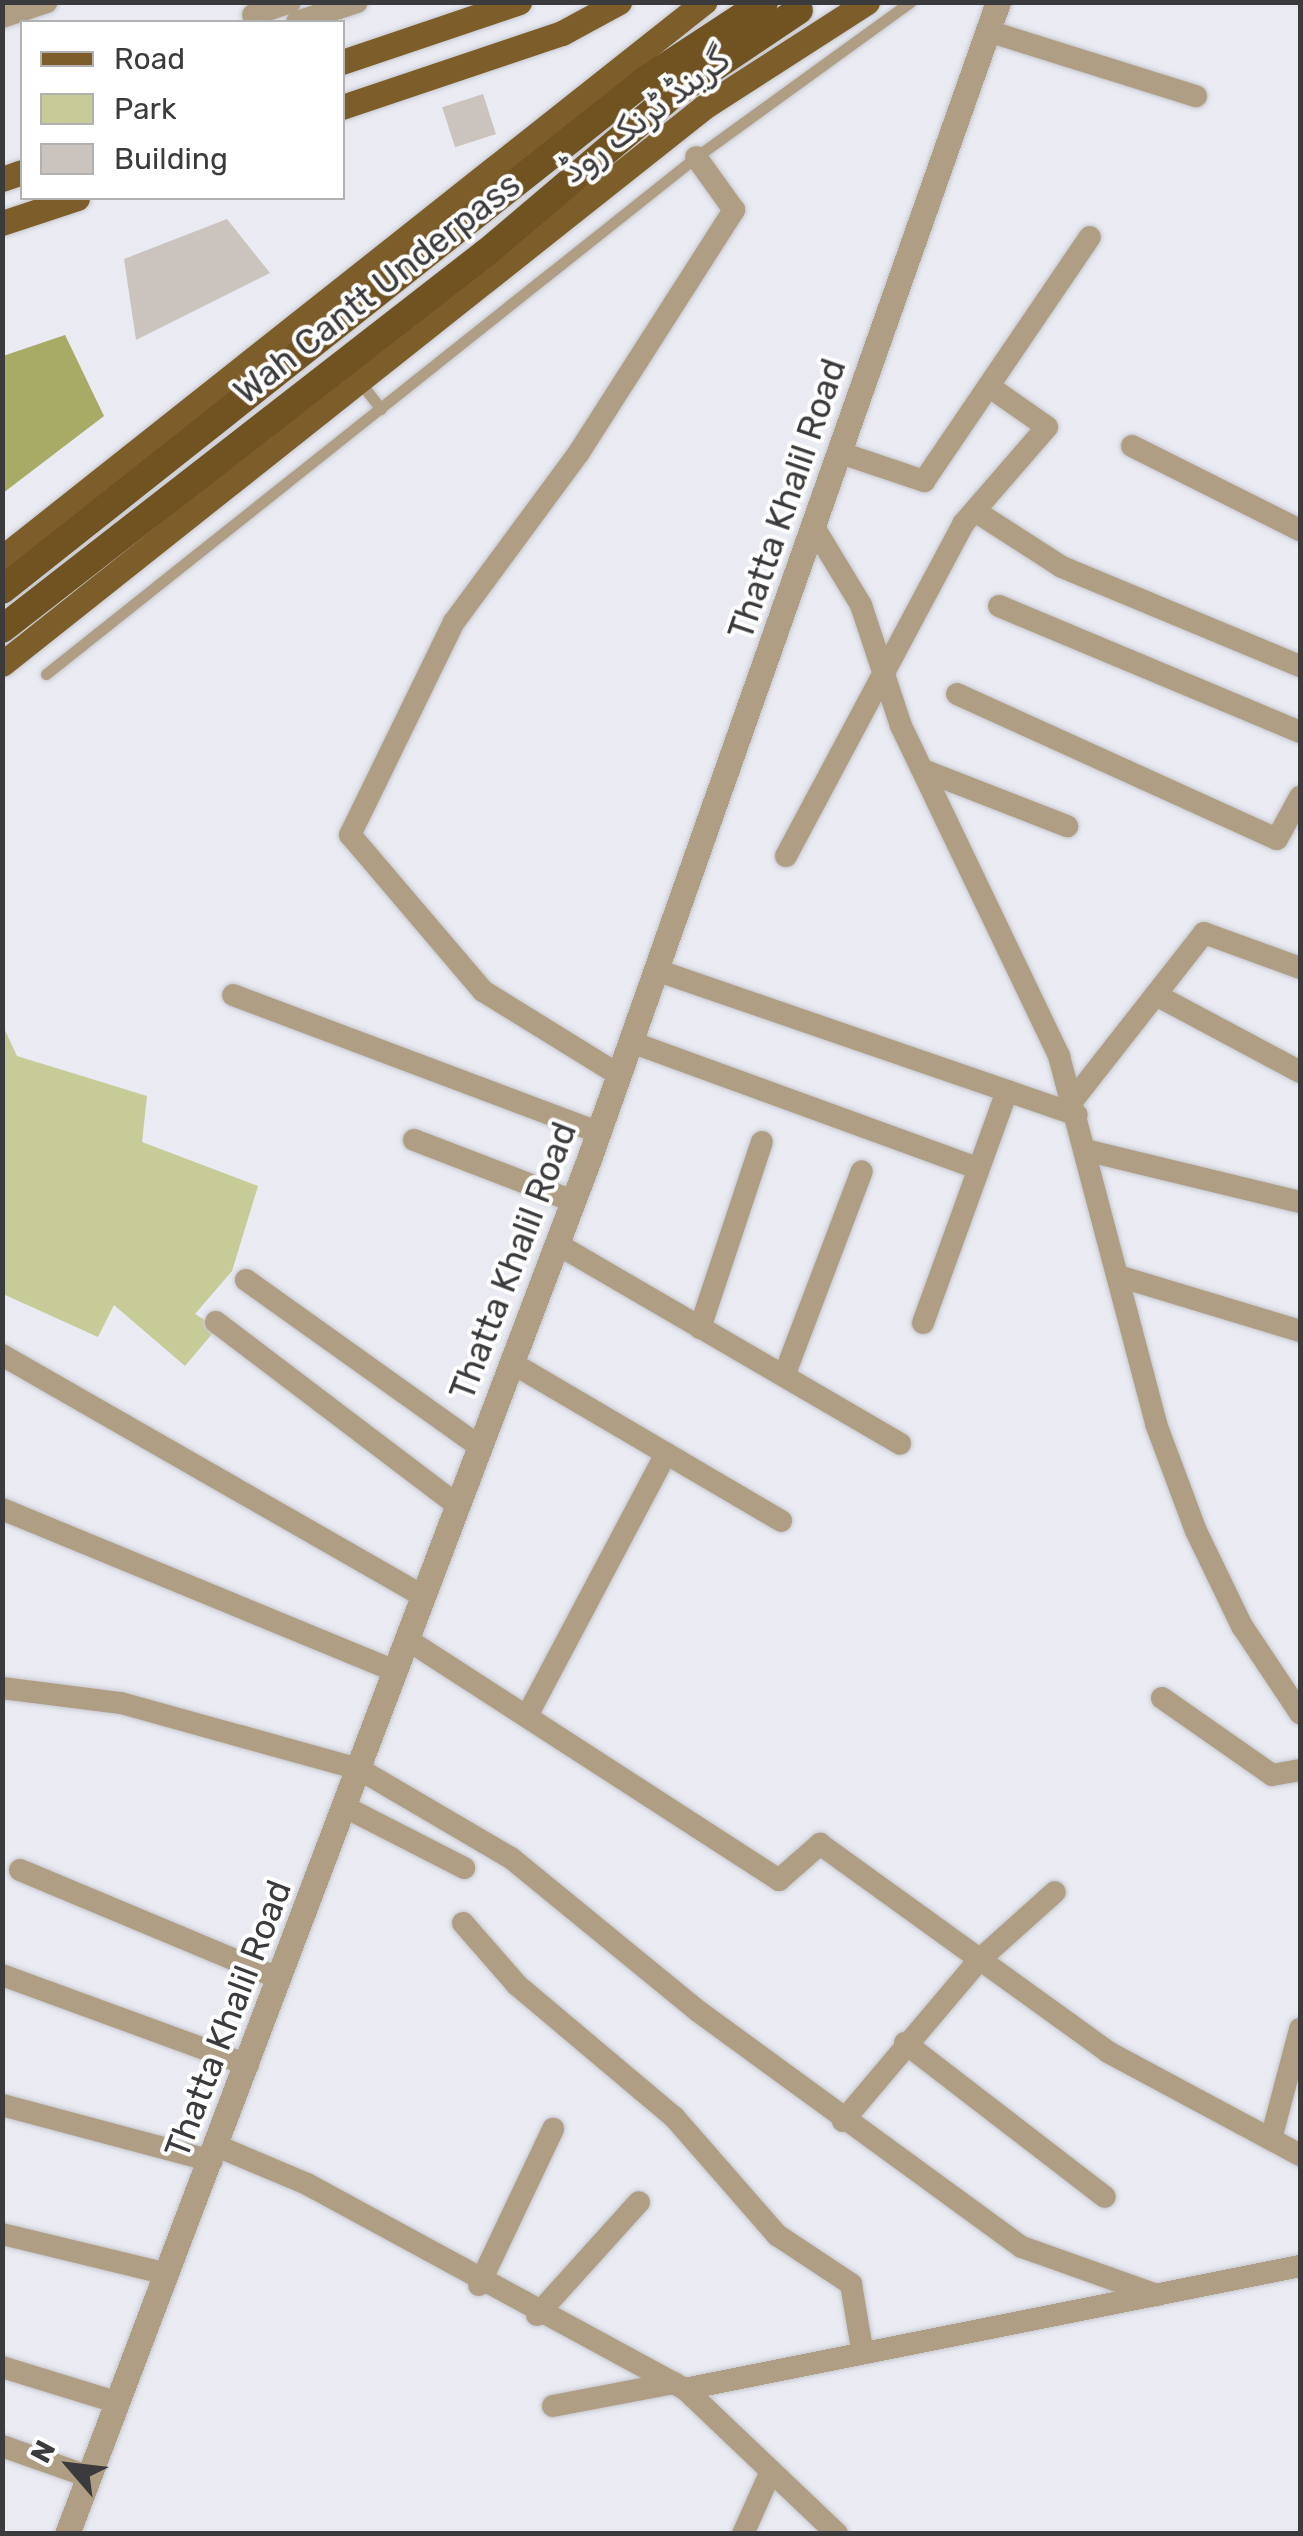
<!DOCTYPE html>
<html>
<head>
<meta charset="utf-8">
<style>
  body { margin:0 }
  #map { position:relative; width:1303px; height:2536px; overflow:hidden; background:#e9eaf2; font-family:Rubik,"Noto Sans Arabic",sans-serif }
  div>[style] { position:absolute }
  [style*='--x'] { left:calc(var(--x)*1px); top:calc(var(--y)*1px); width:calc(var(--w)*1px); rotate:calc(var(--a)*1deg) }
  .green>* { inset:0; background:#c6cb97 }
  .forest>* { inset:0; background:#a7ab65 }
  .building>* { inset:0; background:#cbc4be; transform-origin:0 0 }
  .roads { filter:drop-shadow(0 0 2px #c6c7ce) drop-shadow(0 0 2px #c6c7ce) }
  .service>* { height:11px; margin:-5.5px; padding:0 5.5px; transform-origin:5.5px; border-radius:5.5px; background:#af9e84 }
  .minor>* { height:22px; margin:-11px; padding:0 11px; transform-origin:11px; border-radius:11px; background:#af9e84 }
  .tertiary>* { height:25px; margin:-12.5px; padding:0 12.5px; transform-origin:12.5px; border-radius:12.5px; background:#af9e84 }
  .primary>* { height:25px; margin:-12.5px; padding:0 12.5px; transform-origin:12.5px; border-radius:12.5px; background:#7d5d2a }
  .trunk>* { height:28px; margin:-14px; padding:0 14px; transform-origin:14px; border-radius:14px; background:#715221 }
  span { translate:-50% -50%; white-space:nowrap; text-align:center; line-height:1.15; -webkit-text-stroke:8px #fff; paint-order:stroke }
  .street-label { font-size:35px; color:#3b3b3e }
  .frame { position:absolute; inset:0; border:5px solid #3b3b3e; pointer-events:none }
  .legend { position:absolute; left:20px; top:20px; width:325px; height:180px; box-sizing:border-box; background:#fff; border:2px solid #b1b1b2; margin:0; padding:12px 18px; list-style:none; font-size:30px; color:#3b3b3e }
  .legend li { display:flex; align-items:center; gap:20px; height:50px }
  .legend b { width:50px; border:2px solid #b1b1b2 }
  .north { position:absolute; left:20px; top:2416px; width:100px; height:100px; -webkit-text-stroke:8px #fff; paint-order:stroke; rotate:298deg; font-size:28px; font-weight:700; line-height:40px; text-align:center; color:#3b3b3e }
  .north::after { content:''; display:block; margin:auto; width:35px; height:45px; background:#3b3b3e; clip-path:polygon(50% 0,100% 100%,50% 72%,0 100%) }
</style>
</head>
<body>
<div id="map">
  <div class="green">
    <i style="clip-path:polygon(2px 1024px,17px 1056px,147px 1096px,142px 1142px,258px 1186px,232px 1271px,195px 1314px,217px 1328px,185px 1366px,114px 1305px,98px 1337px,3px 1294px)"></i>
  </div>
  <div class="forest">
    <i style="clip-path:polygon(65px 335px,104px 416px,3px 493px,3px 356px)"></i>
  </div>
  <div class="building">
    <i style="left:483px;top:94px;width:42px;height:43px;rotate:72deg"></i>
    <i style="clip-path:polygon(227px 219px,270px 273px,136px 340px,124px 259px)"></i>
  </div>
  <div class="roads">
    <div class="service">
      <i style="--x:363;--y:386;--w:29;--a:52"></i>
      <i style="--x:46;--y:674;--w:831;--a:-38.5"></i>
      <i style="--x:696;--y:157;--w:264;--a:-35.9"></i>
    </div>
    <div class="minor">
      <i style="--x:253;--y:15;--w:39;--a:-19"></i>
      <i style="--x:2;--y:17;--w:47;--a:-18.4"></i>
      <i style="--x:297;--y:22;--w:63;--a:-18.4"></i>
      <i style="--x:988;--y:31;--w:218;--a:17.4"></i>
      <i style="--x:1132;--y:446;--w:188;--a:26.6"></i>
      <i style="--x:841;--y:453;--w:88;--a:18.6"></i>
      <i style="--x:924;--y:481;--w:295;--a:-55.8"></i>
      <i style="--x:975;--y:511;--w:103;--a:32.8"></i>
      <i style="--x:1062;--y:567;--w:258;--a:22.6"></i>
      <i style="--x:815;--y:529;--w:89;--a:58.8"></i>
      <i style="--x:861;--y:605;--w:127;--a:71.7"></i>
      <i style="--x:901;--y:726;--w:366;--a:64.4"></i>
      <i style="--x:1059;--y:1056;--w:381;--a:75.2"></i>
      <i style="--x:1156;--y:1424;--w:114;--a:69.5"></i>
      <i style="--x:1196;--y:1531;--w:106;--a:64.2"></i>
      <i style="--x:1242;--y:1626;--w:105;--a:56.3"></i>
      <i style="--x:999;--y:606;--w:326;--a:22.7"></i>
      <i style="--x:957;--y:694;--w:351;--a:24.4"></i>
      <i style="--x:1277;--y:839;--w:48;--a:-61.3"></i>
      <i style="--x:923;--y:770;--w:155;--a:21.3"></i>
      <i style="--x:786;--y:856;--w:376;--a:-61.9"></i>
      <i style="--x:963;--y:524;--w:128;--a:-49.1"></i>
      <i style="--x:1047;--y:427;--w:68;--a:-145.1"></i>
      <i style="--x:656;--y:970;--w:445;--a:19"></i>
      <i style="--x:233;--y:995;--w:390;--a:20.6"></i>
      <i style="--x:1156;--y:995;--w:163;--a:28.1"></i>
      <i style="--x:631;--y:1042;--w:370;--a:20"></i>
      <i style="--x:619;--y:1075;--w:160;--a:-148.3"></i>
      <i style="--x:483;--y:991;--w:205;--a:-130.4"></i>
      <i style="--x:350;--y:835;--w:237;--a:-64"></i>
      <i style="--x:454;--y:622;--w:209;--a:-53.6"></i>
      <i style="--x:578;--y:454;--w:290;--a:-57.4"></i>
      <i style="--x:734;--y:210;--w:65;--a:-125.6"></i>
      <i style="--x:1073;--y:1100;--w:212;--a:-51.9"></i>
      <i style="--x:1204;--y:933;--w:102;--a:20"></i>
      <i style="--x:414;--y:1140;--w:170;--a:21"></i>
      <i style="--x:1089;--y:1151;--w:217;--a:13.6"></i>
      <i style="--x:557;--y:1244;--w:397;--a:30.2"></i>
      <i style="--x:1118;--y:1276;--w:190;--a:16.8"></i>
      <i style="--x:246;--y:1280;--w:287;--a:35.5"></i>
      <i style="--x:216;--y:1322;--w:304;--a:37.2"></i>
      <i style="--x:923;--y:1323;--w:247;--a:-70.1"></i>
      <i style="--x:700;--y:1328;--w:196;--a:-71.6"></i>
      <i style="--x:2;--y:1355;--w:486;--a:29.8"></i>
      <i style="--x:512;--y:1363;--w:312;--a:30.4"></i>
      <i style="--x:784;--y:1376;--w:219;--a:-69.2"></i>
      <i style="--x:2;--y:1509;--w:426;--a:22.4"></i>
      <i style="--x:408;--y:1640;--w:442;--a:32.9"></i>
      <i style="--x:779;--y:1880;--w:55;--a:-41.3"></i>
      <i style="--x:820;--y:1844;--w:355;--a:35.8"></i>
      <i style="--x:1108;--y:2052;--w:218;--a:28.2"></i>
      <i style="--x:2;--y:1688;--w:120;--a:7.2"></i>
      <i style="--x:121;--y:1703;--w:247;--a:15.5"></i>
      <i style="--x:359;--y:1769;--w:176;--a:30.4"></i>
      <i style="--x:511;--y:1858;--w:242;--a:39.3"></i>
      <i style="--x:698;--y:2011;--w:401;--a:36.1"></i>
      <i style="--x:1022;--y:2247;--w:143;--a:19.6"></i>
      <i style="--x:1162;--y:1698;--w:134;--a:35"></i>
      <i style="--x:1272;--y:1775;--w:28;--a:-10"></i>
      <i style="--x:527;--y:1716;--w:297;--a:-62.1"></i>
      <i style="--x:345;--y:1807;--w:134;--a:27.1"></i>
      <i style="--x:20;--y:1870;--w:282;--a:22.7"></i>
      <i style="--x:463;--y:1923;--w:82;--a:48.9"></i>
      <i style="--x:517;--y:1985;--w:205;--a:40.1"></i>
      <i style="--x:674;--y:2117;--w:157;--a:48.9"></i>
      <i style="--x:777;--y:2235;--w:89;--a:33.5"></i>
      <i style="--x:851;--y:2284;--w:66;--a:80.4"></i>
      <i style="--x:2;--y:1975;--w:262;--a:20.1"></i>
      <i style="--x:905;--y:2043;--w:252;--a:37.6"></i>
      <i style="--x:2;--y:2105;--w:217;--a:14.9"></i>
      <i style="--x:843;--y:2121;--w:209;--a:-49.8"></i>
      <i style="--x:978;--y:1961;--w:103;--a:-41.9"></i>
      <i style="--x:1271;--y:2139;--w:114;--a:-75.2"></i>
      <i style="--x:217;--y:2146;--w:98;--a:22.9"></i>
      <i style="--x:307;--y:2184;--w:430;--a:28.5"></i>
      <i style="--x:685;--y:2389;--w:627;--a:-11.31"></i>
      <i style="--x:2;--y:2234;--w:170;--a:13.6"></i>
      <i style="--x:479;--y:2285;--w:173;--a:-64.6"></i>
      <i style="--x:537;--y:2315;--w:152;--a:-47.9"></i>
      <i style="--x:2;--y:2367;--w:119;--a:17.1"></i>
      <i style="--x:685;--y:2389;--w:210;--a:43.6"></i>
      <i style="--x:553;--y:2406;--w:123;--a:-10.8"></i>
      <i style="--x:2;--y:2446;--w:90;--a:19.4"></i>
      <i style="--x:743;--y:2534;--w:69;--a:-66"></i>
    </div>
    <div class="tertiary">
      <i style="--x:67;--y:2534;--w:1471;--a:-69.21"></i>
      <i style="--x:589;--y:1159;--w:1227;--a:-70.53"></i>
    </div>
    <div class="primary">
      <i style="--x:342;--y:62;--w:187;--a:-18.7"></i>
      <i style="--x:342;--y:107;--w:232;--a:-18.6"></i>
      <i style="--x:562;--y:33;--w:65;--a:-28.5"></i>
      <i style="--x:2;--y:179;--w:21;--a:-19"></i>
      <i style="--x:2;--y:223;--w:79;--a:-18.4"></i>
      <i style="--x:2;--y:558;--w:896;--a:-38.38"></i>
      <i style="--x:2;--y:664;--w:896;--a:-38.43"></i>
      <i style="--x:704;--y:107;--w:194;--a:-32.8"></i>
    </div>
    <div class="trunk">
      <i style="--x:2;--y:590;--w:823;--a:-38.39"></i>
      <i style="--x:647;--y:79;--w:140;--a:-33.3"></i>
      <i style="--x:2;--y:629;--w:614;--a:-37.86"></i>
      <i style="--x:487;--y:252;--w:241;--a:-40.3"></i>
      <i style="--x:671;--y:96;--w:154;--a:-33.9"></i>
    </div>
  </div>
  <div class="street-label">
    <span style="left:645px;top:115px;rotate:-37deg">گرینڈ ٹرنک روڈ</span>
    <span style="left:377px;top:288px;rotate:-38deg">Wah Cantt Underpass</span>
    <span style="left:787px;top:499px;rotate:-71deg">Thatta Khalil Road</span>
    <span style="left:513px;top:1261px;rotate:-69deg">Thatta Khalil Road</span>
    <span style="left:228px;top:2019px;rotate:-69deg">Thatta Khalil Road</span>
  </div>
  <div class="frame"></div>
  <ul class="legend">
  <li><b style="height:12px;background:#7d5d2a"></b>Road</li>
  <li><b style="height:28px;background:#c6cb97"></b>Park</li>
  <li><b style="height:28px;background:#cbc4be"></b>Building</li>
  </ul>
  <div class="north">N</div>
</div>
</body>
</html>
